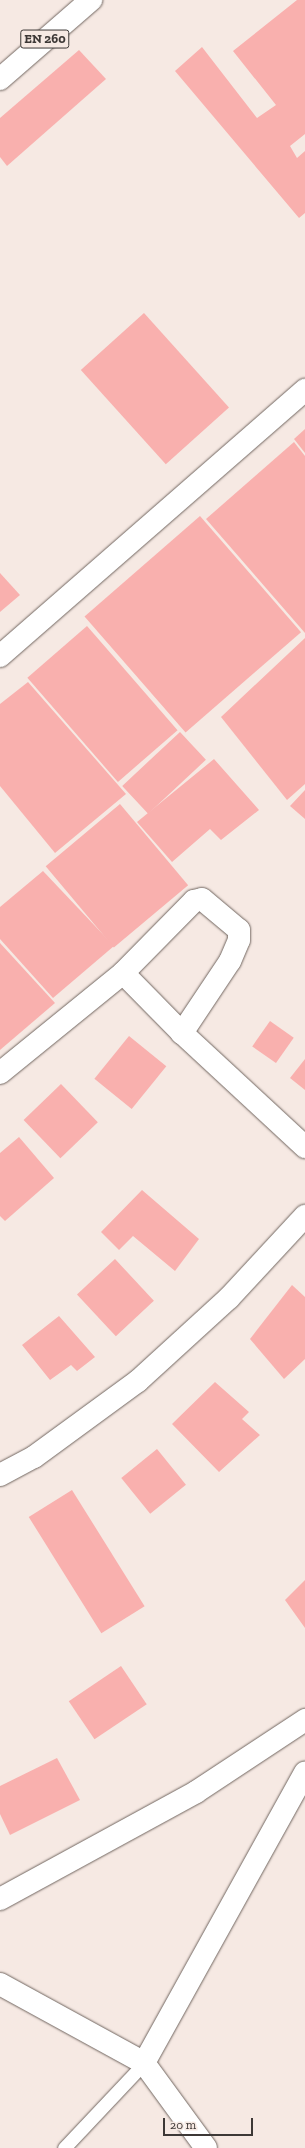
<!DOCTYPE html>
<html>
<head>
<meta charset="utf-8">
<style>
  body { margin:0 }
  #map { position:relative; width:305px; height:2148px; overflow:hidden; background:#f6e9e3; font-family:"Zilla Slab",serif }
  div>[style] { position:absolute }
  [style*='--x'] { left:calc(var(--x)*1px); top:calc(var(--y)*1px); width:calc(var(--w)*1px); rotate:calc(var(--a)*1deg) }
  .building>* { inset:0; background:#f9b0ae; transform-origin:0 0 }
  .roads { filter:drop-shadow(0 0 1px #716660) drop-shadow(0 0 1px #716660) }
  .lane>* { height:13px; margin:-6.5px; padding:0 6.5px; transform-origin:6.5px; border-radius:6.5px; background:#fff }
  .street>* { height:22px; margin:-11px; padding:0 11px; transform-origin:11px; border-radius:11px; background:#fff }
  .secondary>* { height:22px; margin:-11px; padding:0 11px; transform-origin:11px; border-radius:11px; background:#fff }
  .primary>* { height:22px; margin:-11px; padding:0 11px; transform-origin:11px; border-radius:11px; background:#fff }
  span { translate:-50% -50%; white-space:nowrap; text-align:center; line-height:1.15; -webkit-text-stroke:3px #f6e9e3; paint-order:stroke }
  .shield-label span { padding:1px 3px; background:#f6e9e3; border:1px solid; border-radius:3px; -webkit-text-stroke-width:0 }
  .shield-label { font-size:13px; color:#3d3836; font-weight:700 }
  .scale { position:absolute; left:163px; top:2118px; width:90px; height:18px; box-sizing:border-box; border:2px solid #3d3836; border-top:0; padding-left:5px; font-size:12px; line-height:14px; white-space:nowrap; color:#3d3836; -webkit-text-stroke:3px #f6e9e3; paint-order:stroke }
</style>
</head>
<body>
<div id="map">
  <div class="building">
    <i style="clip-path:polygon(297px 0,305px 0,305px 134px,290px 146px,297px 158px,305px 151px,305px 213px,299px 218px,175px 71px,202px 47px,257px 118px,276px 105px,233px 51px)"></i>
    <i style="clip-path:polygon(79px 50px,106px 79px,7px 166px,0 157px,0 118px)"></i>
    <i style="left:144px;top:313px;width:127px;height:85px;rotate:48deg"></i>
    <i style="clip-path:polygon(305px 429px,305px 453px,294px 439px)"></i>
    <i style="clip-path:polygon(294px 442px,305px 456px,305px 633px,206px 519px)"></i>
    <i style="left:200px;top:516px;width:154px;height:153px;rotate:49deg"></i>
    <i style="clip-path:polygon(0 573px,20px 595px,0 612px)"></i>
    <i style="left:87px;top:626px;width:138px;height:79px;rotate:49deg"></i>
    <i style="clip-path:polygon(305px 638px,305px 784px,287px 800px,221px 717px)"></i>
    <i style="clip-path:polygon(28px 682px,126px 794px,55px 853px,0 786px,0 704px)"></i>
    <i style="left:180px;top:732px;width:38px;height:79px;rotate:47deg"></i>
    <i style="clip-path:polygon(214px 759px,259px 810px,221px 840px,210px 829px,172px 862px,137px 822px)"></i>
    <i style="clip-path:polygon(305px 790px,305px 819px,290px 806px)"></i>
    <i style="left:120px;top:804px;width:106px;height:97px;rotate:50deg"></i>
    <i style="clip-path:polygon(43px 871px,114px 946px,53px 998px,0 939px,0 907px)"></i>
    <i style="clip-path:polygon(0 943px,55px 1003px,0 1050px)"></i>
    <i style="left:270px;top:1021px;width:29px;height:31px;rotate:35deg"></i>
    <i style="left:129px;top:1036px;width:48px;height:55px;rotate:39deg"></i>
    <i style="clip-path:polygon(305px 1059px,305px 1090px,290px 1078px)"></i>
    <i style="left:61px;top:1084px;width:53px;height:52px;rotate:46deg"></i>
    <i style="clip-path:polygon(19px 1137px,54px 1178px,5px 1221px,0 1216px,0 1153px)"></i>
    <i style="clip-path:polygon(142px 1190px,199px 1239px,175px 1271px,133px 1236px,119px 1250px,101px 1232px)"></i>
    <i style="left:115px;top:1259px;width:57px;height:52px;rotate:47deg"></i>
    <i style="clip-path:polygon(292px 1285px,305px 1297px,305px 1359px,284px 1379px,250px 1339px)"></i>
    <i style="clip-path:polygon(59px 1316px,95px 1357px,77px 1371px,71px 1365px,50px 1380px,22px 1345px)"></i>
    <i style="clip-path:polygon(215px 1382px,249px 1412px,242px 1419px,260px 1435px,219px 1472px,172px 1424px)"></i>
    <i style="left:157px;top:1449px;width:46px;height:46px;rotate:51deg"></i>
    <i style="left:72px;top:1490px;width:137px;height:51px;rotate:58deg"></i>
    <i style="clip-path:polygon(305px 1580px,305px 1628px,285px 1600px)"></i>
    <i style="left:121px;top:1666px;width:46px;height:63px;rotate:56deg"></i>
    <i style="clip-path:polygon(57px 1758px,80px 1800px,10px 1835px,0 1814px,0 1786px)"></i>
  </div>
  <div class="roads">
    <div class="lane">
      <i style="--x:64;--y:2148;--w:117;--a:-46.7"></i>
    </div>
    <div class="street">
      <i style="--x:123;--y:973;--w:101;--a:-45.4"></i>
      <i style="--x:194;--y:901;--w:8;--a:-14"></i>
      <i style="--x:202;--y:899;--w:48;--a:40"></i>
      <i style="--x:239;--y:930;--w:10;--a:90"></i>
      <i style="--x:239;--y:940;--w:23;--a:113"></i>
      <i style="--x:230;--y:961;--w:87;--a:123.7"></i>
      <i style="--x:0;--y:1073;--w:159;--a:-39.1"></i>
      <i style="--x:123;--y:973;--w:84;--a:45.5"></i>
      <i style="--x:182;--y:1033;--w:168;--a:42.8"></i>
      <i style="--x:0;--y:1475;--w:38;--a:-28"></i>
      <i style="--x:34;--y:1457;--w:129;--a:-36.2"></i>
      <i style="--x:138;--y:1381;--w:123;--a:-42.4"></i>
      <i style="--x:229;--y:1298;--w:112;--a:-47.2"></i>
      <i style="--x:0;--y:1899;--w:223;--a:-28.6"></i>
      <i style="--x:196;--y:1792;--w:131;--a:-33.4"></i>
      <i style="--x:0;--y:1984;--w:164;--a:28.7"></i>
      <i style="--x:144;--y:2063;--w:105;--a:53.9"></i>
      <i style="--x:144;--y:2063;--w:332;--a:-61"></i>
    </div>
    <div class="secondary">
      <i style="--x:0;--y:656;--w:405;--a:-41.1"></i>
    </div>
    <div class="primary">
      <i style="--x:0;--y:79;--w:121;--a:-41"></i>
    </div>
  </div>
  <div class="shield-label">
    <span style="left:45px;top:39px">EN 260</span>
  </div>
  <div class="scale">20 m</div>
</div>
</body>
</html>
